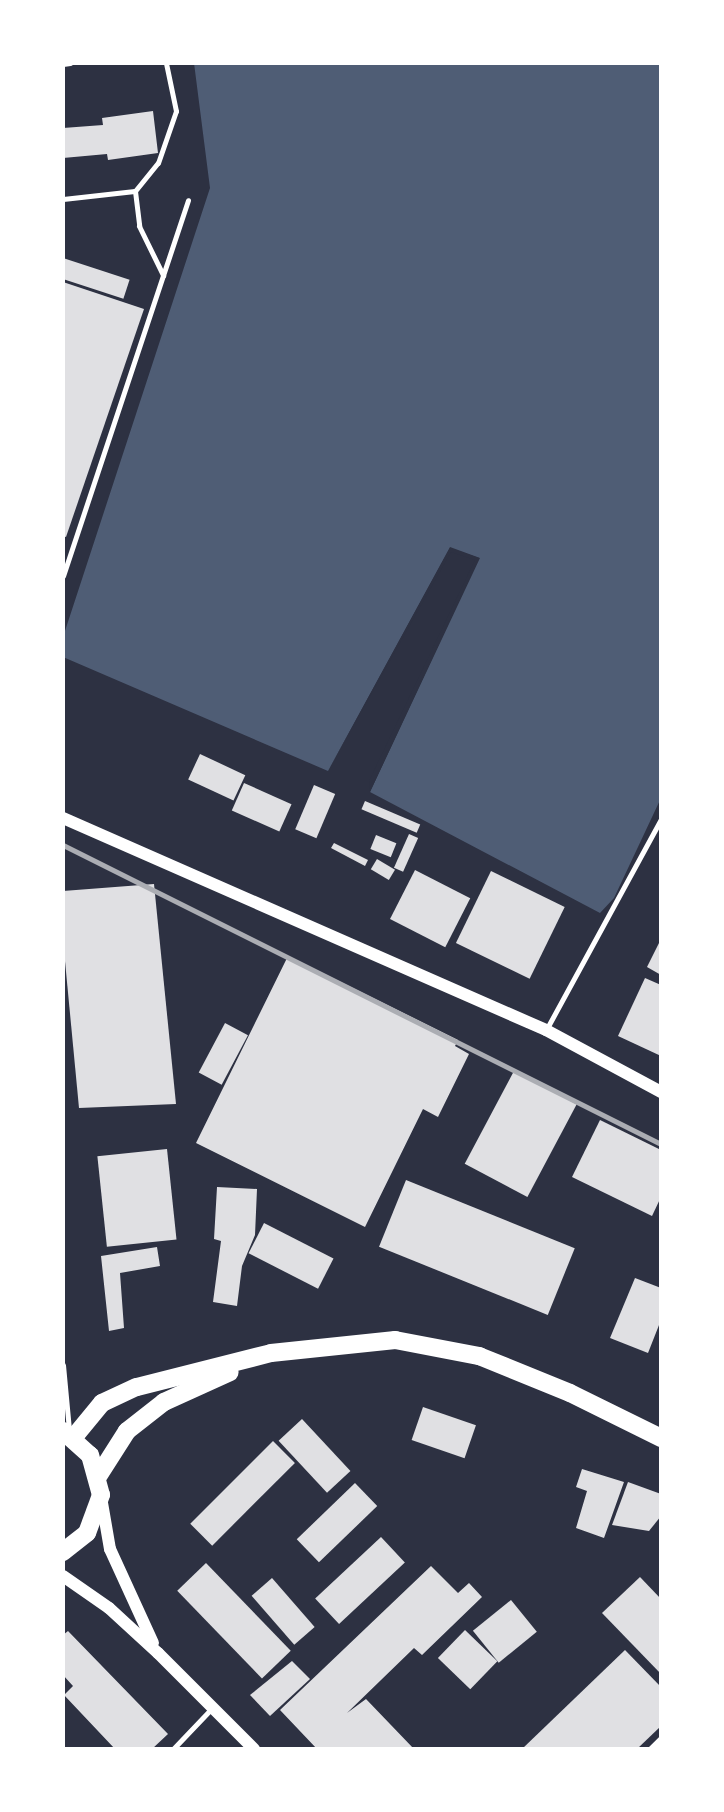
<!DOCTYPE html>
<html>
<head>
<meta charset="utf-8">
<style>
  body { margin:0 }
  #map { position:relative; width:724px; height:1812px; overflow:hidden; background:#2d3142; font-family:Signika,sans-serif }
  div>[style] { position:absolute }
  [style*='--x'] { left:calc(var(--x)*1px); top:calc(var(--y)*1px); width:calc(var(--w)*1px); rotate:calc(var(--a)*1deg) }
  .water>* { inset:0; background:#4f5d75 }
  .pier>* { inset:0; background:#2d3142 }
  .building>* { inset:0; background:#e0e0e3; transform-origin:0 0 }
  .service>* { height:5px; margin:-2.5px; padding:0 2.5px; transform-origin:2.5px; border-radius:2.5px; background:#fff }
  .minor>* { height:7px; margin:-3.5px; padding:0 3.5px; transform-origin:3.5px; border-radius:3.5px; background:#fff }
  .tertiary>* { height:12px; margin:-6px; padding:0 6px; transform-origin:6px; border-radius:6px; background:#fff }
  .primary>* { height:18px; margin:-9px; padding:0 9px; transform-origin:9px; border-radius:9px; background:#fff }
  .rail>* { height:5px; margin:-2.5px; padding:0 2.5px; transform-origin:2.5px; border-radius:2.5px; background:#abadb3 }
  span { translate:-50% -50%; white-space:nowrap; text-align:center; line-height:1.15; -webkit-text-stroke:5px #fff; paint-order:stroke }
  .frame { position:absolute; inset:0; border:65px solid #fff; pointer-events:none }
</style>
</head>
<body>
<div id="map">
  <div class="water">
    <i style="clip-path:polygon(194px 63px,661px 63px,661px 798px,614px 898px,600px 913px,370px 792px,479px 558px,450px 548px,328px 771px,63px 657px,64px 634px,210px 188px)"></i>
  </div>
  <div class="pier">
    <i style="clip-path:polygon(450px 547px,480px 558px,370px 792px,369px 781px,475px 560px,451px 552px,328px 771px)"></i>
  </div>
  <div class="building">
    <i style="clip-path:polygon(153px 111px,158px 153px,108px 160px,107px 154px,63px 158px,63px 128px,103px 125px,102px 118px)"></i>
    <i style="left:63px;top:258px;width:70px;height:20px;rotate:18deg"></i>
    <i style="clip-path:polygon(63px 282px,144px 309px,66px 537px,63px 536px)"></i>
    <i style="left:200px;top:754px;width:50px;height:28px;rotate:25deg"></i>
    <i style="left:244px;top:783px;width:52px;height:30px;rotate:24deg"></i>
    <i style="left:314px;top:785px;width:23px;height:48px;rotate:23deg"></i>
    <i style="left:365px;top:801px;width:60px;height:9px;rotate:23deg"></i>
    <i style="left:409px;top:834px;width:10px;height:37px;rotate:24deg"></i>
    <i style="left:376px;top:835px;width:22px;height:15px;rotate:22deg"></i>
    <i style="clip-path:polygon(334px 843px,368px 860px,365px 866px,331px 848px)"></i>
    <i style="left:377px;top:859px;width:21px;height:12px;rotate:31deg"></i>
    <i style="left:415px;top:870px;width:62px;height:55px;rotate:27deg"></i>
    <i style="left:491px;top:871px;width:82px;height:80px;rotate:26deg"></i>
    <i style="clip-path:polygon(154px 884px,176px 1104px,79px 1108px,63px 940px,63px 891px)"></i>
    <i style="clip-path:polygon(661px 939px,661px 975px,647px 967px)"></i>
    <i style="clip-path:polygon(288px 956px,458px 1040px,455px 1046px,469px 1054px,438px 1117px,423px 1109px,365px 1227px,196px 1143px)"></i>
    <i style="clip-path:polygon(645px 978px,661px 985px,661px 1056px,618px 1036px)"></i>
    <i style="left:225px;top:1023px;width:26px;height:56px;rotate:28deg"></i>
    <i style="left:514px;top:1071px;width:71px;height:105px;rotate:28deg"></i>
    <i style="clip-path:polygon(600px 1120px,661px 1150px,661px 1197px,652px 1216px,572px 1177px)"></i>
    <i style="left:167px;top:1149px;width:91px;height:70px;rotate:84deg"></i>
    <i style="left:406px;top:1180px;width:182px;height:72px;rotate:22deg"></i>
    <i style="clip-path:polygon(217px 1187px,257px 1189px,255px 1235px,242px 1266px,237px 1306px,213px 1302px,221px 1241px,214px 1239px)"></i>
    <i style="left:264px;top:1223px;width:78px;height:34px;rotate:27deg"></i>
    <i style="clip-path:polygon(157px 1247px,160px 1266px,120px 1273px,124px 1328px,109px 1331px,101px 1256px)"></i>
    <i style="clip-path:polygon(635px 1278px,661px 1288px,661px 1320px,648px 1353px,610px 1338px)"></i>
    <i style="left:423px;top:1407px;width:56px;height:35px;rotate:19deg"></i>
    <i style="left:302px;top:1419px;width:71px;height:32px;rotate:47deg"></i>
    <i style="left:273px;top:1441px;width:31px;height:117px;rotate:45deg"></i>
    <i style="clip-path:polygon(582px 1469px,624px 1482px,604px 1538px,576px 1528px,587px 1491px,576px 1487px)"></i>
    <i style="clip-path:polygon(628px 1482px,661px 1494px,661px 1516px,649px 1531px,612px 1525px)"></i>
    <i style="left:355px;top:1483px;width:32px;height:81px;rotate:46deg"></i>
    <i style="left:381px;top:1537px;width:35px;height:90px;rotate:47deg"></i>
    <i style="left:206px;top:1563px;width:122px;height:40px;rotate:46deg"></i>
    <i style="clip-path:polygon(431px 1566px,458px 1593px,469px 1583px,482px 1597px,422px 1655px,414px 1648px,347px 1713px,366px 1699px,414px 1749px,317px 1749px,280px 1710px)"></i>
    <i style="clip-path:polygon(640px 1577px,661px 1599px,661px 1674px,602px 1613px)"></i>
    <i style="left:272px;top:1578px;width:65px;height:27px;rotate:49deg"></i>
    <i style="left:511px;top:1600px;width:41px;height:49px;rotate:51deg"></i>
    <i style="left:465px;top:1630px;width:45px;height:39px;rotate:44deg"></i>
    <i style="clip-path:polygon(68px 1631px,168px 1734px,152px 1749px,115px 1749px,64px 1695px,73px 1686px,63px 1675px,63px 1635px)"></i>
    <i style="clip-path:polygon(625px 1650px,661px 1687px,661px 1726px,637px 1749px,522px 1749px)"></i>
    <i style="clip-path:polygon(292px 1661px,310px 1679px,270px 1716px,250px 1695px)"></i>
  </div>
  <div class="service">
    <i style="--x:63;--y:64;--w:7;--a:-8"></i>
    <i style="--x:135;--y:191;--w:35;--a:83"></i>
    <i style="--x:139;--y:226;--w:55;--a:63.9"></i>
    <i style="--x:63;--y:199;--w:72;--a:-6.3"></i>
    <i style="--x:135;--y:191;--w:36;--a:-51"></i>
    <i style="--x:158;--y:163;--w:55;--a:-70.9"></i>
    <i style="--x:176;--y:111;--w:49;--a:-101.8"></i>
    <i style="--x:63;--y:576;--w:396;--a:-71.6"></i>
    <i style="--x:546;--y:1030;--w:240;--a:-61.4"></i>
    <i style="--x:63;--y:1365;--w:65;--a:84.7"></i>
    <i style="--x:173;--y:1749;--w:58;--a:-46.4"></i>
  </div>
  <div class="minor">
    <i style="--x:651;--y:1749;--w:14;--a:-45"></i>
  </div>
  <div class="tertiary">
    <i style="--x:63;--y:818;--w:527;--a:23.7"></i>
    <i style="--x:546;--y:1030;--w:131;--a:28.3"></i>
    <i style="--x:101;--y:1497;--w:53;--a:80.2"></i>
    <i style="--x:110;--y:1549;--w:103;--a:65.4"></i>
    <i style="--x:63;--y:1576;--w:56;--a:34.8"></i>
    <i style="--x:109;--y:1608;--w:67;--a:42.6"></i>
    <i style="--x:158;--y:1653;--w:136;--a:45"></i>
  </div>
  <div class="primary">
    <i style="--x:63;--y:1431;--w:36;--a:42"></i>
    <i style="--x:90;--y:1455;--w:41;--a:74.6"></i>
    <i style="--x:101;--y:1495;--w:40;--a:110.2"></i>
    <i style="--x:87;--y:1533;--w:31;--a:142"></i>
    <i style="--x:74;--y:1437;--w:44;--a:-50.5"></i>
    <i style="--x:102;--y:1403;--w:38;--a:-25"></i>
    <i style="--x:137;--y:1387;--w:138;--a:-14.2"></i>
    <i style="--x:271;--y:1353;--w:125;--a:-6"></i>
    <i style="--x:395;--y:1340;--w:86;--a:10.8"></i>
    <i style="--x:479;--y:1356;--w:98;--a:22.1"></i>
    <i style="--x:570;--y:1393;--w:102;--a:26.3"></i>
    <i style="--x:99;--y:1475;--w:52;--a:-57.5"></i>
    <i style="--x:127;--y:1431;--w:47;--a:-38.1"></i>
    <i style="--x:164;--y:1402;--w:72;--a:-24.4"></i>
  </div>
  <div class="rail">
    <i style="--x:63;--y:845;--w:669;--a:26.57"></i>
  </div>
  <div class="frame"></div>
</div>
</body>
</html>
